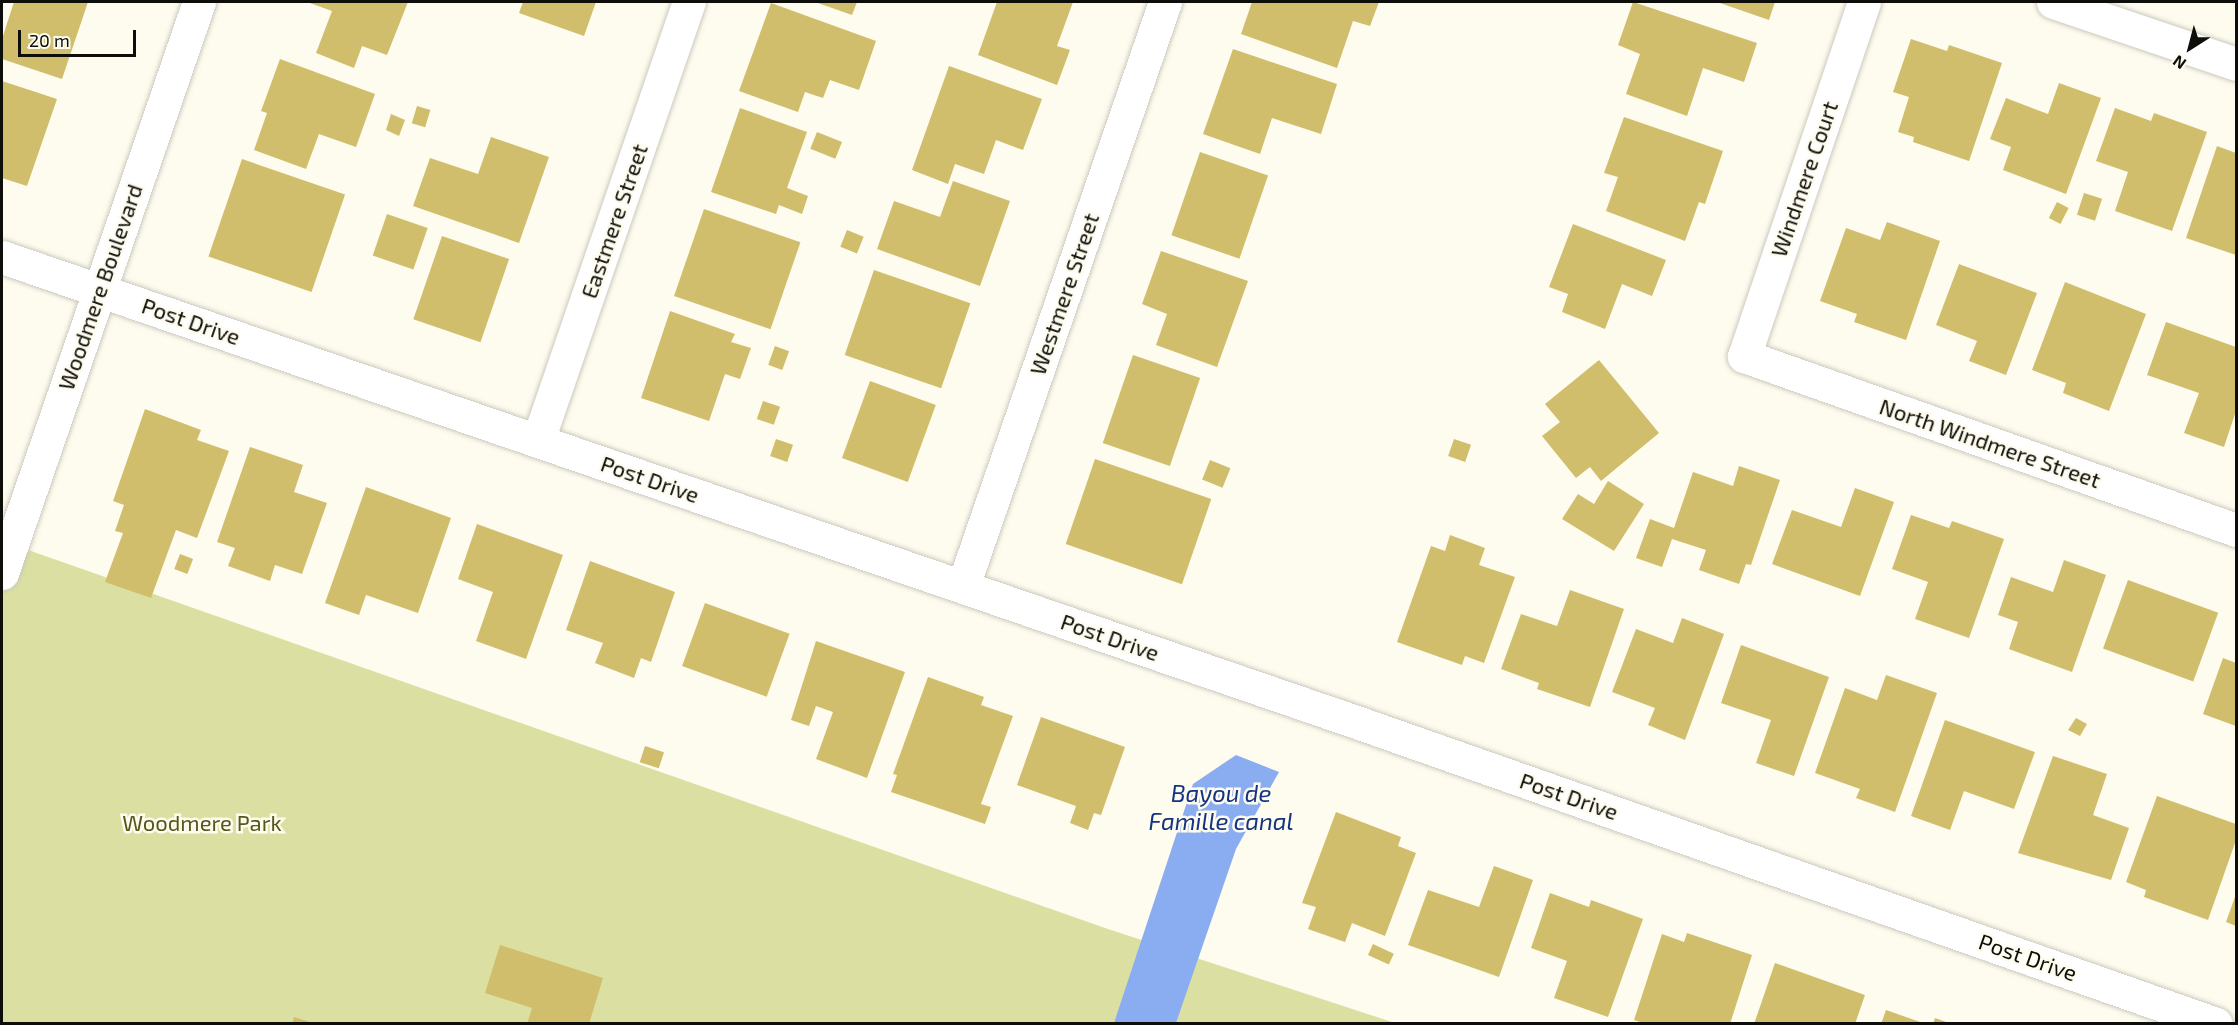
<!DOCTYPE html>
<html>
<head>
<meta charset="utf-8">
<style>
  body { margin:0 }
  #map { position:relative; width:2238px; height:1025px; overflow:hidden; background:#fefbef; font-family:"Exo 2",sans-serif }
  div>[style] { position:absolute }
  [style*='--x'] { left:calc(var(--x)*1px); top:calc(var(--y)*1px); width:calc(var(--w)*1px); rotate:calc(var(--a)*1deg) }
  .green>* { inset:0; background:#dbe0a2 }
  .water>* { inset:0; background:#8aacf0 }
  .building>* { inset:0; background:#d1be6c; transform-origin:0 0 }
  .roads { filter:drop-shadow(0 0 2px #cbc9bd) drop-shadow(0 0 2px #cbc9bd) }
  .minor>* { height:33px; margin:-16.5px; padding:0 16.5px; transform-origin:16.5px; border-radius:16.5px; background:#fff }
  .tertiary>* { height:33px; margin:-16.5px; padding:0 16.5px; transform-origin:16.5px; border-radius:16.5px; background:#fff }
  span { translate:-50% -50%; white-space:nowrap; text-align:center; line-height:1.15; -webkit-text-stroke:5px #fefbef; paint-order:stroke }
  .street-label { font-size:22px; color:#0d0d09 }
  .park-label { font-size:22px; color:#55581c }
  .water-label { font-size:24px; color:#143481; font-style:italic }
  .frame { position:absolute; inset:0; border:3px solid #0d0d09; pointer-events:none }
  .north { position:absolute; left:2160px; top:18px; width:60px; height:60px; -webkit-text-stroke:4px #fefbef; paint-order:stroke; rotate:216deg; font-size:16px; font-weight:700; line-height:24px; text-align:center; color:#0d0d09 }
  .north::after { content:''; display:block; margin:auto; width:21px; height:27px; background:#0d0d09; clip-path:polygon(50% 0,100% 100%,50% 72%,0 100%) }
  .scale { position:absolute; left:18px; top:30px; width:118px; height:27px; box-sizing:border-box; border:3px solid #0d0d09; border-top:0; padding-left:8px; font-size:18px; line-height:21px; white-space:nowrap; color:#0d0d09; -webkit-text-stroke:4px #fefbef; paint-order:stroke }
</style>
</head>
<body>
<div id="map">
  <div class="green">
    <i style="clip-path:polygon(11px 544px,1108px 929px,1395px 1023px,2px 1024px,2px 573px)"></i>
  </div>
  <div class="water">
    <i style="clip-path:polygon(1236px 755px,1279px 772px,1236px 849px,1176px 1023px,1114px 1023px,1193px 784px)"></i>
  </div>
  <div class="building">
    <i style="clip-path:polygon(14px 2px,88px 2px,62px 79px,2px 59px,2px 39px)"></i>
    <i style="clip-path:polygon(307px 2px,408px 2px,387px 55px,362px 46px,354px 68px,316px 53px,332px 11px)"></i>
    <i style="clip-path:polygon(523px 2px,596px 2px,584px 36px,519px 13px)"></i>
    <i style="clip-path:polygon(815px 2px,857px 2px,852px 15px)"></i>
    <i style="clip-path:polygon(997px 2px,1073px 2px,1057px 46px,1070px 50px,1057px 85px,978px 55px)"></i>
    <i style="clip-path:polygon(1252px 2px,1379px 2px,1370px 26px,1353px 21px,1337px 68px,1241px 34px)"></i>
    <i style="clip-path:polygon(1633px 2px,1757px 43px,1744px 82px,1703px 68px,1687px 116px,1626px 94px,1640px 54px,1618px 45px)"></i>
    <i style="clip-path:polygon(1717px 2px,1775px 2px,1769px 20px)"></i>
    <i style="clip-path:polygon(771px 3px,876px 41px,859px 90px,830px 80px,823px 98px,805px 92px,798px 112px,739px 91px)"></i>
    <i style="clip-path:polygon(1911px 39px,1947px 51px,1949px 45px,2002px 63px,1969px 161px,1913px 142px,1914px 137px,1898px 132px,1909px 97px,1893px 92px)"></i>
    <i style="clip-path:polygon(1233px 49px,1337px 84px,1321px 134px,1272px 118px,1260px 154px,1203px 134px)"></i>
    <i style="clip-path:polygon(280px 59px,375px 94px,356px 147px,319px 134px,306px 169px,254px 150px,267px 113px,261px 111px)"></i>
    <i style="clip-path:polygon(949px 66px,1042px 99px,1023px 150px,996px 140px,984px 174px,955px 164px,948px 184px,912px 170px)"></i>
    <i style="clip-path:polygon(2px 81px,57px 99px,27px 186px,2px 178px)"></i>
    <i style="clip-path:polygon(2059px 83px,2101px 98px,2066px 194px,2003px 170px,2011px 147px,1990px 139px,2006px 98px,2048px 114px)"></i>
    <i style="left:417px;top:106px;width:14px;height:18px;rotate:17deg"></i>
    <i style="clip-path:polygon(740px 108px,807px 132px,787px 188px,808px 196px,802px 214px,779px 205px,776px 214px,711px 192px)"></i>
    <i style="clip-path:polygon(2115px 108px,2151px 121px,2154px 113px,2207px 132px,2172px 231px,2115px 211px,2128px 172px,2096px 161px)"></i>
    <i style="clip-path:polygon(391px 114px,405px 120px,399px 136px,386px 130px)"></i>
    <i style="clip-path:polygon(1624px 117px,1723px 151px,1705px 204px,1699px 202px,1685px 241px,1606px 211px,1618px 177px,1604px 173px)"></i>
    <i style="left:817px;top:132px;width:27px;height:18px;rotate:22deg"></i>
    <i style="clip-path:polygon(491px 137px,549px 157px,519px 243px,413px 206px,430px 158px,478px 174px)"></i>
    <i style="clip-path:polygon(2217px 146px,2236px 153px,2236px 255px,2186px 238px)"></i>
    <i style="left:1200px;top:152px;width:72px;height:88px;rotate:19deg"></i>
    <i style="left:242px;top:159px;width:109px;height:103px;rotate:19deg"></i>
    <i style="clip-path:polygon(953px 181px,1010px 201px,980px 286px,877px 249px,894px 201px,940px 217px)"></i>
    <i style="left:2084px;top:193px;width:19px;height:23px;rotate:18deg"></i>
    <i style="left:2057px;top:202px;width:13px;height:18px;rotate:27deg"></i>
    <i style="left:704px;top:209px;width:102px;height:92px;rotate:19deg"></i>
    <i style="left:387px;top:214px;width:43px;height:44px;rotate:19deg"></i>
    <i style="clip-path:polygon(1887px 222px,1940px 241px,1906px 340px,1854px 322px,1857px 314px,1820px 301px,1846px 228px,1880px 240px)"></i>
    <i style="clip-path:polygon(1573px 224px,1666px 260px,1652px 296px,1622px 284px,1605px 329px,1562px 312px,1568px 294px,1549px 287px)"></i>
    <i style="left:847px;top:230px;width:18px;height:18px;rotate:22deg"></i>
    <i style="left:442px;top:236px;width:71px;height:88px;rotate:19deg"></i>
    <i style="clip-path:polygon(1161px 251px,1248px 281px,1217px 367px,1156px 345px,1167px 314px,1142px 304px)"></i>
    <i style="clip-path:polygon(1959px 264px,2037px 293px,2006px 375px,1969px 361px,1977px 341px,1936px 325px)"></i>
    <i style="left:874px;top:270px;width:102px;height:90px;rotate:19deg"></i>
    <i style="clip-path:polygon(2065px 282px,2146px 314px,2109px 411px,2063px 393px,2066px 383px,2032px 370px)"></i>
    <i style="clip-path:polygon(670px 311px,735px 334px,731px 342px,751px 348px,740px 379px,725px 374px,709px 421px,641px 398px)"></i>
    <i style="clip-path:polygon(2166px 322px,2236px 347px,2236px 411px,2224px 447px,2184px 433px,2199px 393px,2147px 375px)"></i>
    <i style="left:775px;top:346px;width:15px;height:20px;rotate:20deg"></i>
    <i style="left:1133px;top:355px;width:71px;height:93px;rotate:19deg"></i>
    <i style="clip-path:polygon(1599px 360px,1659px 433px,1601px 481px,1590px 467px,1576px 478px,1542px 436px,1560px 422px,1545px 404px)"></i>
    <i style="left:870px;top:381px;width:70px;height:82px;rotate:20deg"></i>
    <i style="left:763px;top:401px;width:18px;height:19px;rotate:19deg"></i>
    <i style="clip-path:polygon(145px 409px,201px 430px,197px 440px,229px 451px,197px 538px,176px 530px,151px 598px,105px 582px,123px 533px,115px 531px,124px 505px,113px 501px)"></i>
    <i style="left:776px;top:439px;width:18px;height:18px;rotate:19deg"></i>
    <i style="left:1454px;top:439px;width:18px;height:18px;rotate:19deg"></i>
    <i style="clip-path:polygon(250px 447px,303px 465px,294px 492px,327px 503px,302px 574px,275px 565px,270px 581px,228px 566px,235px 548px,217px 542px)"></i>
    <i style="left:1095px;top:459px;width:123px;height:90px;rotate:19deg"></i>
    <i style="left:1210px;top:460px;width:22px;height:21px;rotate:22deg"></i>
    <i style="clip-path:polygon(1739px 466px,1780px 480px,1751px 565px,1746px 564px,1739px 584px,1699px 570px,1706px 550px,1672px 539px,1662px 567px,1636px 558px,1650px 519px,1674px 528px,1693px 472px,1733px 486px)"></i>
    <i style="clip-path:polygon(1608px 481px,1644px 504px,1614px 551px,1562px 519px,1578px 494px,1594px 504px)"></i>
    <i style="clip-path:polygon(366px 487px,451px 518px,418px 613px,366px 595px,359px 615px,325px 603px)"></i>
    <i style="clip-path:polygon(1855px 488px,1894px 502px,1860px 596px,1772px 564px,1792px 510px,1841px 527px)"></i>
    <i style="clip-path:polygon(1911px 515px,1949px 528px,1952px 521px,2004px 539px,1969px 638px,1915px 619px,1928px 582px,1892px 569px)"></i>
    <i style="clip-path:polygon(477px 524px,563px 555px,526px 659px,476px 641px,493px 592px,458px 579px)"></i>
    <i style="clip-path:polygon(1450px 535px,1485px 548px,1479px 565px,1515px 577px,1484px 663px,1465px 656px,1462px 665px,1397px 642px,1431px 546px,1445px 551px)"></i>
    <i style="left:180px;top:554px;width:14px;height:16px;rotate:21deg"></i>
    <i style="clip-path:polygon(2064px 560px,2106px 575px,2072px 672px,2009px 649px,2018px 622px,1998px 615px,2011px 577px,2053px 592px)"></i>
    <i style="clip-path:polygon(590px 561px,675px 592px,651px 662px,641px 658px,634px 678px,595px 663px,603px 643px,566px 630px)"></i>
    <i style="left:2128px;top:580px;width:96px;height:73px;rotate:20deg"></i>
    <i style="clip-path:polygon(1570px 590px,1624px 609px,1590px 707px,1537px 689px,1539px 683px,1501px 669px,1521px 614px,1557px 626px)"></i>
    <i style="left:705px;top:603px;width:90px;height:67px;rotate:20deg"></i>
    <i style="clip-path:polygon(1682px 618px,1724px 634px,1685px 740px,1648px 725px,1655px 708px,1612px 692px,1636px 629px,1673px 643px)"></i>
    <i style="clip-path:polygon(816px 641px,905px 672px,867px 778px,816px 759px,833px 712px,816px 706px,809px 726px,791px 720px)"></i>
    <i style="clip-path:polygon(1741px 645px,1829px 677px,1794px 776px,1756px 763px,1771px 720px,1721px 703px)"></i>
    <i style="clip-path:polygon(2223px 658px,2236px 663px,2236px 726px,2203px 714px)"></i>
    <i style="clip-path:polygon(1886px 675px,1937px 693px,1895px 812px,1856px 798px,1860px 789px,1815px 773px,1845px 688px,1877px 700px)"></i>
    <i style="clip-path:polygon(928px 677px,984px 697px,981px 705px,1013px 716px,981px 804px,991px 807px,985px 824px,891px 792px,897px 775px,893px 774px)"></i>
    <i style="clip-path:polygon(1041px 717px,1125px 747px,1101px 815px,1094px 813px,1088px 830px,1070px 823px,1076px 806px,1017px 785px)"></i>
    <i style="clip-path:polygon(2076px 718px,2087px 724px,2080px 736px,2068px 730px)"></i>
    <i style="clip-path:polygon(1945px 720px,2035px 752px,2014px 809px,1964px 791px,1950px 830px,1911px 816px)"></i>
    <i style="left:645px;top:746px;width:20px;height:17px;rotate:18deg"></i>
    <i style="clip-path:polygon(2053px 756px,2107px 774px,2093px 815px,2129px 828px,2111px 880px,2018px 853px)"></i>
    <i style="clip-path:polygon(2157px 796px,2236px 824px,2236px 840px,2208px 920px,2144px 897px,2146px 890px,2126px 882px)"></i>
    <i style="clip-path:polygon(1336px 812px,1401px 837px,1398px 846px,1416px 853px,1385px 936px,1352px 923px,1345px 942px,1308px 929px,1316px 907px,1302px 903px)"></i>
    <i style="clip-path:polygon(1494px 866px,1533px 880px,1499px 977px,1408px 945px,1428px 890px,1479px 907px)"></i>
    <i style="clip-path:polygon(1550px 893px,1589px 907px,1591px 900px,1643px 919px,1608px 1017px,1554px 998px,1567px 961px,1531px 948px)"></i>
    <i style="clip-path:polygon(2236px 894px,2236px 926px,2226px 922px)"></i>
    <i style="clip-path:polygon(1687px 933px,1752px 955px,1730px 1024px,1646px 1024px,1634px 1020px,1662px 934px,1684px 942px)"></i>
    <i style="left:1373px;top:944px;width:23px;height:12px;rotate:25deg"></i>
    <i style="clip-path:polygon(500px 945px,603px 978px,589px 1024px,527px 1024px,532px 1008px,485px 993px)"></i>
    <i style="clip-path:polygon(1775px 963px,1865px 995px,1855px 1024px,1754px 1024px)"></i>
    <i style="clip-path:polygon(1886px 1010px,1923px 1023px,1923px 1024px,1881px 1024px)"></i>
    <i style="clip-path:polygon(294px 1017px,313px 1023px,313px 1024px,292px 1024px)"></i>
    <i style="clip-path:polygon(1935px 1018px,1949px 1023px,1949px 1024px,1933px 1024px)"></i>
  </div>
  <div class="roads">
    <div class="minor">
      <i style="--x:1864;--y:2;--w:374;--a:108.7"></i>
      <i style="--x:1744;--y:356;--w:522;--a:19.48"></i>
      <i style="--x:2053;--y:2;--w:193;--a:18.7"></i>
      <i style="--x:538;--y:440;--w:463;--a:-71"></i>
      <i style="--x:963;--y:586;--w:618;--a:-70.92"></i>
    </div>
    <div class="tertiary">
      <i style="--x:2;--y:257;--w:1417;--a:18.95"></i>
      <i style="--x:1342;--y:717;--w:926;--a:19.35"></i>
      <i style="--x:2;--y:573;--w:604;--a:-70.97"></i>
    </div>
  </div>
  <div class="street-label">
    <span style="left:1804px;top:179px;rotate:-71deg">Windmere Court</span>
    <span style="left:614px;top:221px;rotate:-71deg">Eastmere Street</span>
    <span style="left:100px;top:287px;rotate:-71deg">Woodmere Boulevard</span>
    <span style="left:1064px;top:294px;rotate:-71deg">Westmere Street</span>
    <span style="left:191px;top:321px;rotate:19deg">Post Drive</span>
    <span style="left:1990px;top:443px;rotate:19deg">North Windmere Street</span>
    <span style="left:650px;top:479px;rotate:19deg">Post Drive</span>
    <span style="left:1110px;top:637px;rotate:19deg">Post Drive</span>
    <span style="left:1569px;top:796px;rotate:19deg">Post Drive</span>
    <span style="left:2028px;top:957px;rotate:19deg">Post Drive</span>
  </div>
  <div class="park-label">
    <span style="left:202px;top:823px">Woodmere Park</span>
  </div>
  <div class="water-label">
    <span style="left:1221px;top:807px">Bayou de<br>Famille canal</span>
  </div>
  <div class="frame"></div>
  <div class="north">N</div>
  <div class="scale">20 m</div>
</div>
</body>
</html>
